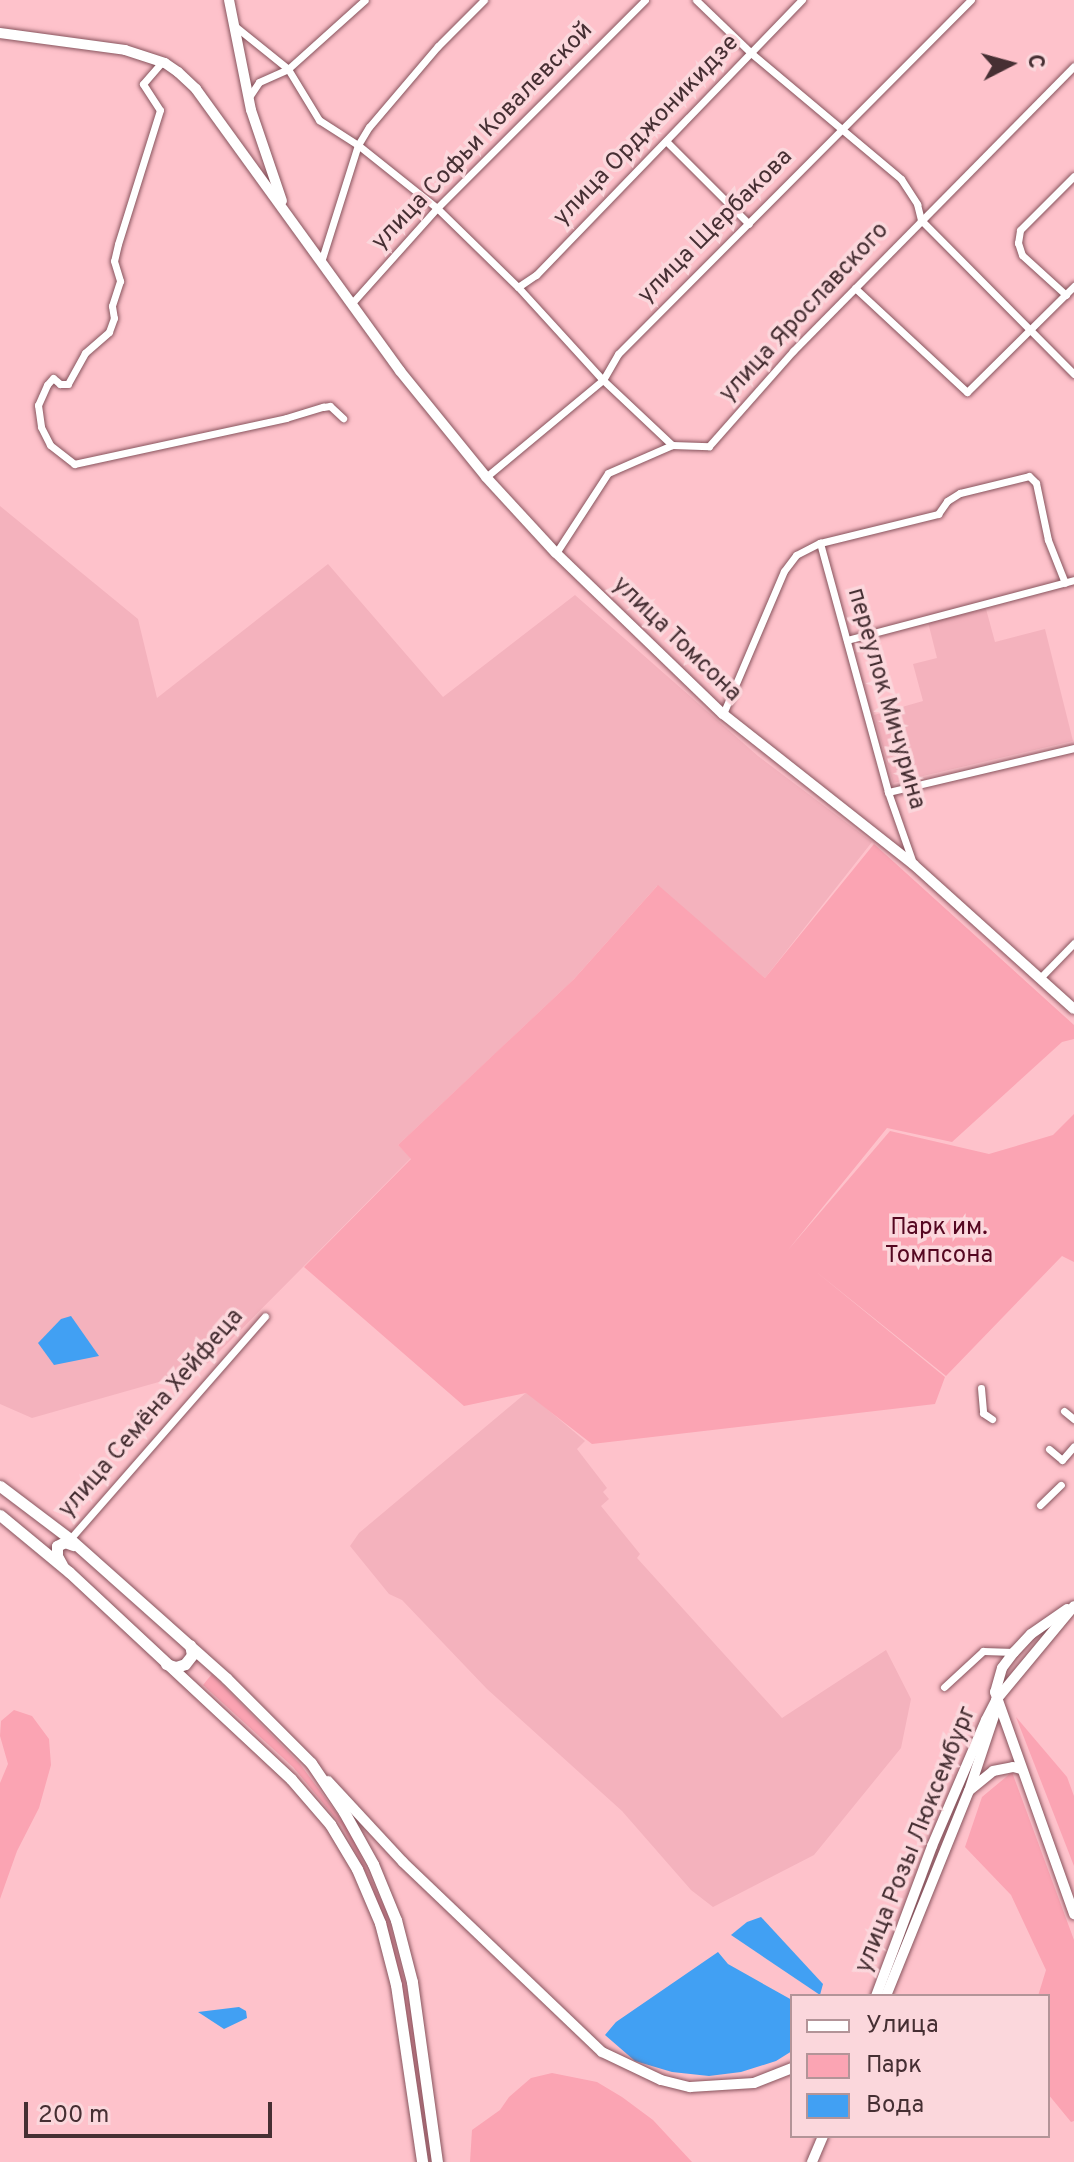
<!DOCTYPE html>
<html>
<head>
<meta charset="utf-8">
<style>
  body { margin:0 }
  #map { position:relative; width:1074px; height:2162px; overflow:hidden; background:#fec2cb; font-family:Overpass,sans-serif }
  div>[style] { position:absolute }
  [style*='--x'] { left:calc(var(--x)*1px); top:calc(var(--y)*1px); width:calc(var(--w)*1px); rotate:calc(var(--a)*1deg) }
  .built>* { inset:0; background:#f4b2bd }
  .green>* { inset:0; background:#fba4b3 }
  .water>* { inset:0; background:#41a0f3 }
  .roads { filter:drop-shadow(0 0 2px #87545d) drop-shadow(0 0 2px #87545d) }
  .street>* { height:7px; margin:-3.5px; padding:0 3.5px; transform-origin:3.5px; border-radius:3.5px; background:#fff }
  .secondary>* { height:10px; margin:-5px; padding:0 5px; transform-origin:5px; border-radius:5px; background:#fff }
  .primary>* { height:11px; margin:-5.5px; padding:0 5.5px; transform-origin:5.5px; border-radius:5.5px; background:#fff }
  span { translate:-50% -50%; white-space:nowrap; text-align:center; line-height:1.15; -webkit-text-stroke:7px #fbd7dc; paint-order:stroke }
  .street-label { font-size:24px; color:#462f33 }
  .park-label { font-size:24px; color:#550721 }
  .legend { position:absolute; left:790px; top:1994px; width:260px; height:144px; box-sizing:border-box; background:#fbd7dc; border:2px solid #b39498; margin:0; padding:10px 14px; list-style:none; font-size:24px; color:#462f33 }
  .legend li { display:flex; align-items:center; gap:16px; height:40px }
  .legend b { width:40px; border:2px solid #b39498 }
  .north { position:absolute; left:970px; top:24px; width:80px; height:80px; -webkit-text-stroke:6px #fbd7dc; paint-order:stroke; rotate:84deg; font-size:22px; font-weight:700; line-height:32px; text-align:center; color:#462f33 }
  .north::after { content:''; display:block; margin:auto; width:28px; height:36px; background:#462f33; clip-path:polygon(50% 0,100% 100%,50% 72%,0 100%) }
  .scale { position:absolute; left:24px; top:2102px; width:248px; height:36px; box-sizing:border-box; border:4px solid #462f33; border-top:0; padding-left:10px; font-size:24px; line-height:28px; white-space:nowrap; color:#462f33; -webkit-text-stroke:6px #fbd7dc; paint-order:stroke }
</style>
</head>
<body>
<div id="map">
  <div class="built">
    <i style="clip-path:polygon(0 506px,138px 619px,157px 698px,328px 564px,443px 697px,575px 595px,758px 756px,872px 842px,765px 978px,657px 886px,573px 980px,398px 1145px,411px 1158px,201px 1370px,32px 1418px,0 1404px)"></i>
    <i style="clip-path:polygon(986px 609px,995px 642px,1045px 629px,1073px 741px,893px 783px,874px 715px,923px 701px,913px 664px,937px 658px,928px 622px)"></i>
    <i style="clip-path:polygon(527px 1392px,585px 1441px,577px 1449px,607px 1488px,603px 1492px,609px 1499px,601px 1506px,640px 1554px,637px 1558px,782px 1718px,886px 1650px,911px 1699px,901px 1748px,814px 1855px,713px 1907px,691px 1890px,622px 1811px,487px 1689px,402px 1600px,389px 1594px,350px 1546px,359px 1533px)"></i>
  </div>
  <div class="green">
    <i style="clip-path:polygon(874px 844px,1074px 1025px,1074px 1039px,1062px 1042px,952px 1142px,887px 1128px,788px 1250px,890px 1131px,989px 1154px,1053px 1135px,1074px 1114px,1074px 1262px,1062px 1256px,946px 1376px,814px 1270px,945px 1377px,935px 1404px,592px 1444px,526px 1393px,464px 1406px,304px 1267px,411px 1159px,398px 1145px,574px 979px,658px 885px,765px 978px)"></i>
    <i style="clip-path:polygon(212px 1674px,300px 1764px,349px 1830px,388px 1916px,409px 1998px,432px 2162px,429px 2162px,406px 2015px,389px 1934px,370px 1880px,342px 1826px,293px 1767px,203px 1685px)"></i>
    <i style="clip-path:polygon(14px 1710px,32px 1716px,49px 1739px,51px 1765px,39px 1808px,17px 1851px,0 1899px,0 1783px,8px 1764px,0 1736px,1px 1721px)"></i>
    <i style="clip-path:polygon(1016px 1717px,1067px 1777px,1074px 1796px,1074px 1866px)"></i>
    <i style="clip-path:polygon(1012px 1772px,1074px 1940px,1074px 2121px,1071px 2122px,1048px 2094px,1048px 1996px,1038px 1996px,1046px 1970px,1011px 1895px,965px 1847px,982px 1797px)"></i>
    <i style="clip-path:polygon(552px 2073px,597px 2082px,622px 2097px,653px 2120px,692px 2162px,470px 2162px,472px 2130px,500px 2110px,509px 2097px,531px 2078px)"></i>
  </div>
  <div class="water">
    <i style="clip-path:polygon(71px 1316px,99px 1356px,54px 1365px,38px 1343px,61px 1319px)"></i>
    <i style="clip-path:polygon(761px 1917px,823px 1984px,820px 1995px,731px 1935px,747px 1922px)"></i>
    <i style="clip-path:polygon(718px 1952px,728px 1964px,792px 2000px,792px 2051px,776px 2061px,741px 2072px,709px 2076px,672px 2072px,635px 2061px,605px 2035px,616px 2022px)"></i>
    <i style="clip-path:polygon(239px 2007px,246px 2011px,247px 2018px,224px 2029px,198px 2012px)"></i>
  </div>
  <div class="roads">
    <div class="street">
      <i style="--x:696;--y:0;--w:76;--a:43.9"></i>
      <i style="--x:751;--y:53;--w:196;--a:40"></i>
      <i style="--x:901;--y:179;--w:30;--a:57"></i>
      <i style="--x:917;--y:204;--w:16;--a:76"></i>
      <i style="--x:921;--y:220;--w:217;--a:45.2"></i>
      <i style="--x:236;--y:27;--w:67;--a:38.9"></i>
      <i style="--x:288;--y:69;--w:60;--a:58.7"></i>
      <i style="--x:319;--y:120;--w:46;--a:32.7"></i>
      <i style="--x:358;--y:145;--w:101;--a:38.6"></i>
      <i style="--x:437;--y:208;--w:113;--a:44.3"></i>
      <i style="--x:518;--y:287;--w:126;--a:47.6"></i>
      <i style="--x:603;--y:380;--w:95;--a:43.3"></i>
      <i style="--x:162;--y:62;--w:29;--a:131"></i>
      <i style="--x:143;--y:84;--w:31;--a:57"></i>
      <i style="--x:160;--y:110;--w:140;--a:107.4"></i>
      <i style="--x:118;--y:244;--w:17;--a:103"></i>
      <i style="--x:114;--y:261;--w:21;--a:73"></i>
      <i style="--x:120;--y:281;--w:26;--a:108"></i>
      <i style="--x:112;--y:306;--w:12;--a:81"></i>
      <i style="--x:114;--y:318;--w:15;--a:110"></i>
      <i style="--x:109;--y:332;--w:32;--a:139"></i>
      <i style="--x:85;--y:353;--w:35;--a:119"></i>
      <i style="--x:68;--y:384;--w:8;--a:180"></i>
      <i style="--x:60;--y:384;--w:9;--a:-139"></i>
      <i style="--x:53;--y:378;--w:9;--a:131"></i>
      <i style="--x:47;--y:385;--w:22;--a:114"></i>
      <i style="--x:38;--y:405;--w:22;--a:82"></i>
      <i style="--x:41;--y:427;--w:20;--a:63"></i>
      <i style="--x:50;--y:445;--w:31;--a:38"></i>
      <i style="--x:74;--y:464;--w:217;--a:-12.2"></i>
      <i style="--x:286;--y:418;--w:39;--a:-17"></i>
      <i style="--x:323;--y:407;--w:7;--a:-8"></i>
      <i style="--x:330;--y:406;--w:18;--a:43"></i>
      <i style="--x:249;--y:97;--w:18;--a:-56"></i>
      <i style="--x:259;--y:82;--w:32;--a:-24"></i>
      <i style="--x:288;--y:69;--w:103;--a:-41.9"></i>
      <i style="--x:666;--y:141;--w:117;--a:45"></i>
      <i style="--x:321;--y:262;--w:123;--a:-72.5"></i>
      <i style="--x:358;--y:145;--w:21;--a:-59"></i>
      <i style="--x:369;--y:127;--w:106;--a:-49.6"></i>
      <i style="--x:438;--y:46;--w:65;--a:-45"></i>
      <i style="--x:518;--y:287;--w:22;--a:-34"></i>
      <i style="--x:536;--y:275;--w:383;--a:-46"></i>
      <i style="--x:855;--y:288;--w:153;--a:42.9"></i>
      <i style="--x:967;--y:392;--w:151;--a:-44.7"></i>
      <i style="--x:1066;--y:295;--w:59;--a:-137.7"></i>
      <i style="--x:1022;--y:255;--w:13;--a:-108"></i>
      <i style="--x:1018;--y:243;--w:13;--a:-81"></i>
      <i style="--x:1020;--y:230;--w:76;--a:-45"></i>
      <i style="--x:352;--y:303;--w:127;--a:-48.2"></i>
      <i style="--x:437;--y:208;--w:294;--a:-45"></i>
      <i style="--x:486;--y:477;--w:152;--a:-39.7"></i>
      <i style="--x:603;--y:380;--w:30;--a:-60"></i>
      <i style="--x:618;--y:354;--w:500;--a:-45.1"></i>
      <i style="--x:820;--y:543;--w:258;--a:74.7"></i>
      <i style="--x:888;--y:792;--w:75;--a:70.6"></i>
      <i style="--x:556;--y:553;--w:95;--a:-57"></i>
      <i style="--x:608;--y:473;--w:70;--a:-23.6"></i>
      <i style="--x:672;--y:445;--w:37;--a:2"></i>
      <i style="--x:709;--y:446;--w:127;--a:-48.5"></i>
      <i style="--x:793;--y:351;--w:400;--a:-45.4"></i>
      <i style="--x:847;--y:640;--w:235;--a:-14.8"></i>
      <i style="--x:723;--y:714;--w:155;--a:-66.9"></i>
      <i style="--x:784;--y:571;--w:20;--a:-53"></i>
      <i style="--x:796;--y:555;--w:27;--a:-27"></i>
      <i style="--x:820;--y:543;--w:122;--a:-13.8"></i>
      <i style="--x:938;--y:514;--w:16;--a:-55"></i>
      <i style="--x:947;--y:501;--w:15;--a:-32"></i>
      <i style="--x:960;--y:493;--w:71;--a:-13.8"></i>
      <i style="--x:1029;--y:476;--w:10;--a:45"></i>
      <i style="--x:1036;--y:483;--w:58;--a:78.1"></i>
      <i style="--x:1048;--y:540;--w:46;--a:68.4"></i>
      <i style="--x:888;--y:792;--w:191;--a:-13.3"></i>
      <i style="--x:1040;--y:978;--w:49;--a:-45.8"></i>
      <i style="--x:981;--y:1388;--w:25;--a:85"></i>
      <i style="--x:983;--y:1413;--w:11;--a:34"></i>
      <i style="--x:1064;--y:1411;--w:13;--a:39"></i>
      <i style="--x:1049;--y:1449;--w:17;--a:40"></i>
      <i style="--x:1062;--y:1460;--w:18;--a:-49"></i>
      <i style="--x:1040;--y:1505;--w:29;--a:-44"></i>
      <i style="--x:70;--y:1539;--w:296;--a:-48.8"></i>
      <i style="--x:944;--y:1687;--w:53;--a:-42.7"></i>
      <i style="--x:983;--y:1651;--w:31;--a:2"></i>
    </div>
    <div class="secondary">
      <i style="--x:229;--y:0;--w:112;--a:78.7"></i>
      <i style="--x:251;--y:110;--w:96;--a:71.2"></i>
      <i style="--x:0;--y:33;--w:126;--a:7.7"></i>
      <i style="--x:125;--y:50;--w:42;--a:18"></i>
      <i style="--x:165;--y:63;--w:16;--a:35"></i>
      <i style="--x:178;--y:72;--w:25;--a:43"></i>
      <i style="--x:196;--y:89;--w:348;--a:54.1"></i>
      <i style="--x:400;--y:371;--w:136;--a:50.9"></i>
      <i style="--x:486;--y:477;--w:103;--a:47.4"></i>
      <i style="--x:556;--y:553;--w:232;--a:44"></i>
      <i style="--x:723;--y:714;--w:243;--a:38.3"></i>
      <i style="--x:914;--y:865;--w:215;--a:42"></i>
      <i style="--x:1067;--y:1609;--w:44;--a:145.2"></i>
      <i style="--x:1031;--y:1634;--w:25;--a:133"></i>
      <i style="--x:1014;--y:1652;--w:20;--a:127"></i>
      <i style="--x:1002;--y:1668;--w:25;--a:106"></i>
      <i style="--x:995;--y:1692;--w:236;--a:70.4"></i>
      <i style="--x:328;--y:1781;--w:110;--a:47.2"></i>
      <i style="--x:403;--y:1862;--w:275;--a:43.7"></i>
      <i style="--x:602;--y:2052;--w:65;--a:25.4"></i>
      <i style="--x:661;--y:2080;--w:30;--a:14"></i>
      <i style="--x:690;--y:2087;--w:64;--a:-3.6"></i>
      <i style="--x:754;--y:2083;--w:41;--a:-21.5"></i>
      <i style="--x:971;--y:1789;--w:28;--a:-39"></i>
      <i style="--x:993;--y:1771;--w:20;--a:-11"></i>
      <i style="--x:1013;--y:1767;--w:8;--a:14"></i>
      <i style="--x:876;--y:1996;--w:160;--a:-69.5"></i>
      <i style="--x:932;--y:1846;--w:137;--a:-66.8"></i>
      <i style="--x:986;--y:1720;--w:22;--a:-63"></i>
      <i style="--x:996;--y:1700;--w:122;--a:-50.3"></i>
      <i style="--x:886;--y:1996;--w:221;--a:-68"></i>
      <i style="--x:969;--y:1791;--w:85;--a:-71.6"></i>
      <i style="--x:812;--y:2162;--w:28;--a:-67"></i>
    </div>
    <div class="primary">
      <i style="--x:0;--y:1486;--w:88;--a:37.1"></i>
      <i style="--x:70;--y:1539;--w:209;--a:41.7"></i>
      <i style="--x:226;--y:1678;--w:120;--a:45"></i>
      <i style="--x:311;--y:1763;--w:59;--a:56"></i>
      <i style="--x:344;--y:1812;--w:60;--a:60.9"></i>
      <i style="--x:373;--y:1864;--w:61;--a:67.7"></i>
      <i style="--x:396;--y:1920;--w:64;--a:75.5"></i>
      <i style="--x:412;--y:1982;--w:182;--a:82.1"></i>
      <i style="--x:0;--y:1515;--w:89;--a:39.6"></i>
      <i style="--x:69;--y:1572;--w:304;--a:43"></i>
      <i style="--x:291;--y:1779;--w:60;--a:49.1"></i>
      <i style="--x:330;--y:1824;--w:52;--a:59"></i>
      <i style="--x:357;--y:1869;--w:59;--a:66.9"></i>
      <i style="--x:380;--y:1923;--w:64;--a:75.5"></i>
      <i style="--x:396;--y:1985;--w:179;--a:81.6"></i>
      <i style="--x:62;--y:1565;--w:10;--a:-119"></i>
      <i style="--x:57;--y:1556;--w:10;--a:-90"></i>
      <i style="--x:57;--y:1546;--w:9;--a:-27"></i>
      <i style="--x:65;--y:1542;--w:9;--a:21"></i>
      <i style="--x:166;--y:1664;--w:10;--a:17"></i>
      <i style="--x:176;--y:1667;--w:9;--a:-18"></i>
      <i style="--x:185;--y:1664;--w:11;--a:-52"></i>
      <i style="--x:192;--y:1655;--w:10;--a:-101"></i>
    </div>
  </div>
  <div class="street-label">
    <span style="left:647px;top:131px;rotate:-46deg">улица Орджоникидзе</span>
    <span style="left:483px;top:137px;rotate:-46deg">улица Софьи Ковалевской</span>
    <span style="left:716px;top:227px;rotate:-45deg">улица Щербакова</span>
    <span style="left:805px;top:313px;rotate:-47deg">улица Ярославского</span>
    <span style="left:676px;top:640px;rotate:44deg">улица Томсона</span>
    <span style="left:885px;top:699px;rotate:74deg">переулок Мичурина</span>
    <span style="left:152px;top:1414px;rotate:-49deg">улица Семёна Хейфеца</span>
    <span style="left:917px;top:1840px;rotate:-68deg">улица Розы Люксембург</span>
  </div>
  <div class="park-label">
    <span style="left:939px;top:1243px">Парк им.<br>Томпсона</span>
  </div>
  <ul class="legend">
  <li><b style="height:10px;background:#fff"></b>Улица</li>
  <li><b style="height:22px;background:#fba4b3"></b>Парк</li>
  <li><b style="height:22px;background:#41a0f3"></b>Вода</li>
  </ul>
  <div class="north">С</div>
  <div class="scale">200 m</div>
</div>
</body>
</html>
